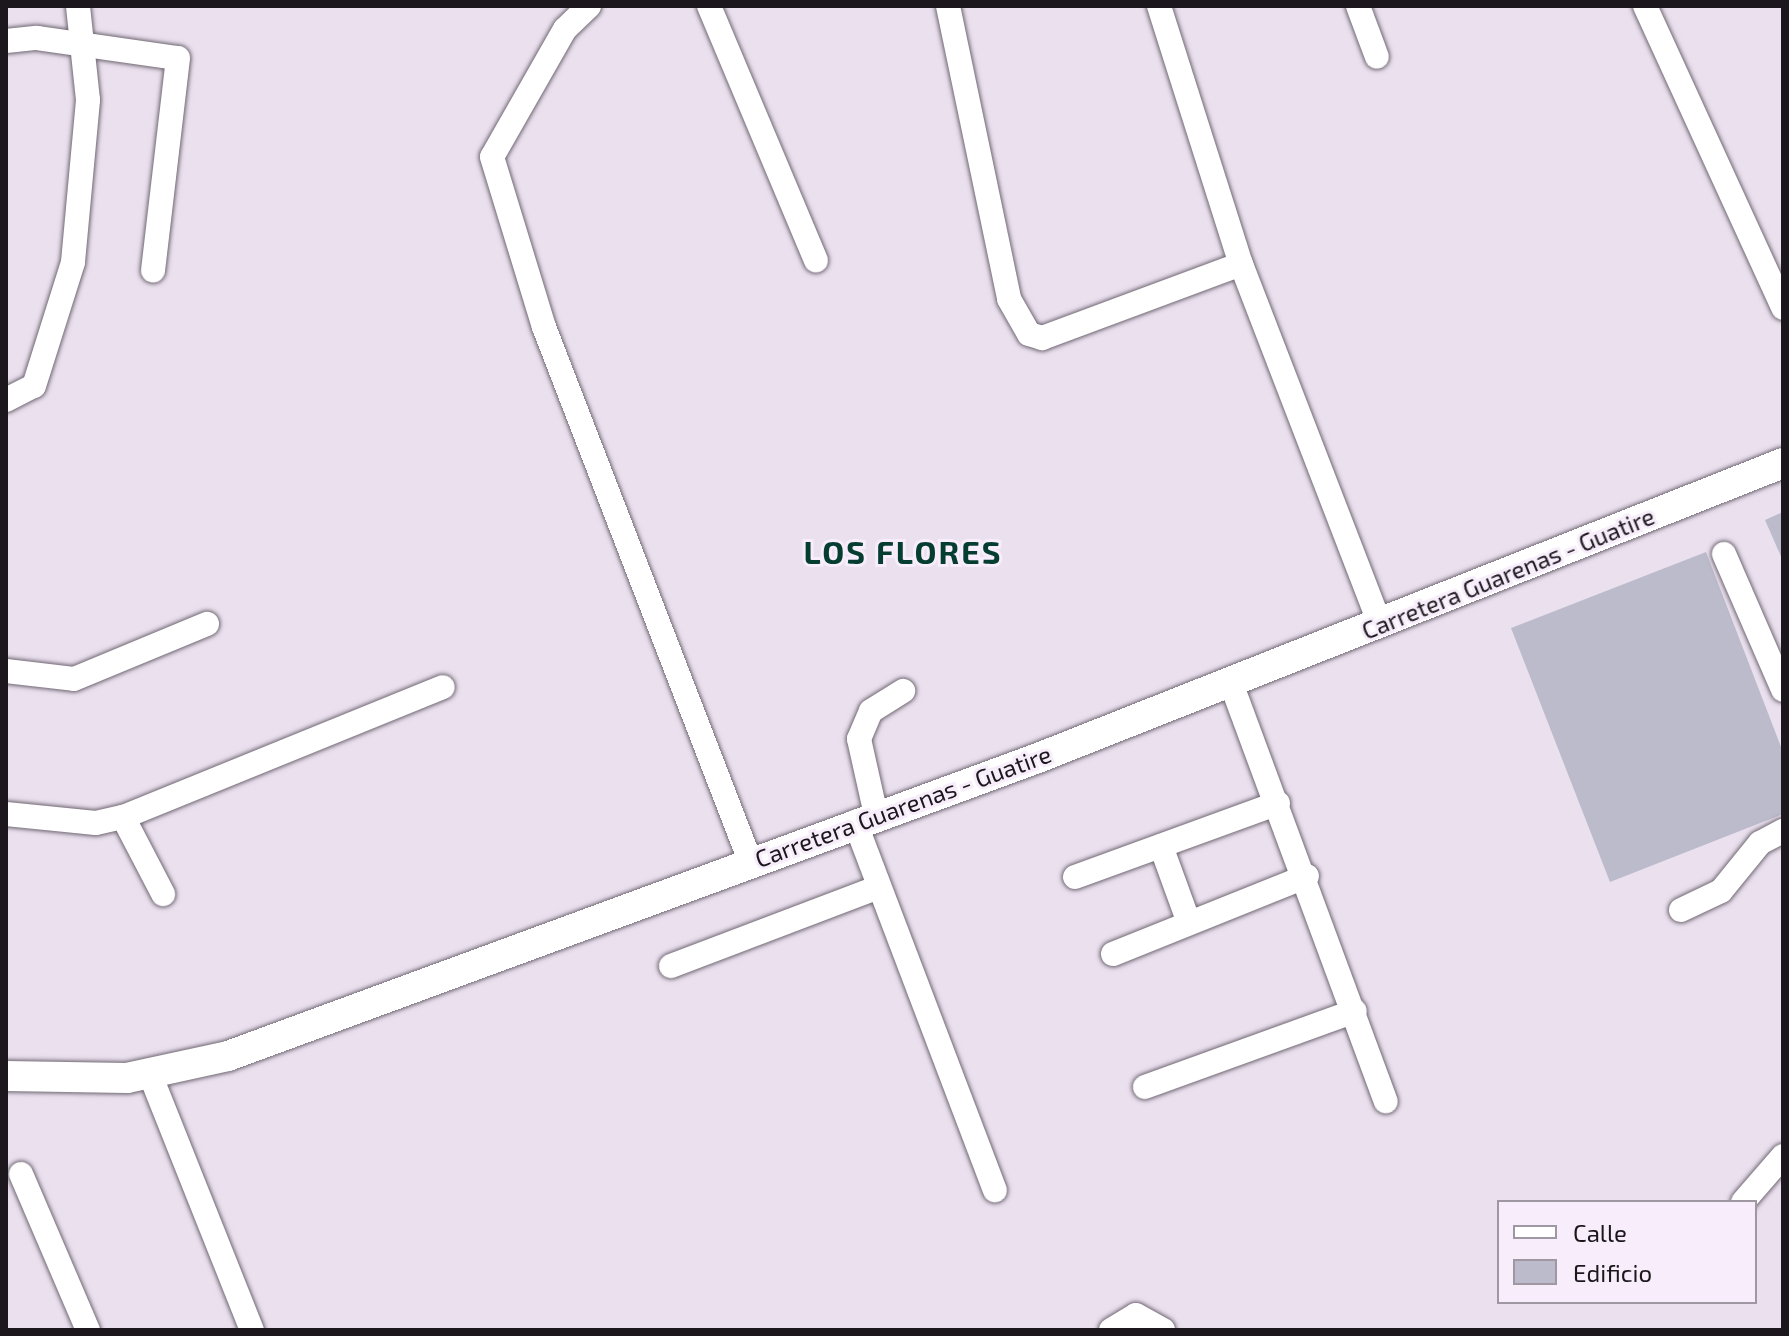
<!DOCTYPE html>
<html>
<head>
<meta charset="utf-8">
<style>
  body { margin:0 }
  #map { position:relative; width:1789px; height:1336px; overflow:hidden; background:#eae0ee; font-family:"Exo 2",sans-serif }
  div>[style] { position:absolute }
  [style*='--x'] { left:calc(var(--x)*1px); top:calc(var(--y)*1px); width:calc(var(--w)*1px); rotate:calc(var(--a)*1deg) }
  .building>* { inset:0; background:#bcbbcb }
  .roads { filter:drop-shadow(0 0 2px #716874) drop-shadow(0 0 2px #716874) }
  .minor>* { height:24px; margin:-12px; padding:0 12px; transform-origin:12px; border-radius:12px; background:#fff }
  .major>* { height:30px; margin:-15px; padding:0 15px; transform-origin:15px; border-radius:15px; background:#fff }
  span { translate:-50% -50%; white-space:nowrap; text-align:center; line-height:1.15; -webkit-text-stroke:6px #f7edfb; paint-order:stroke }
  .street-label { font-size:24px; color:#1b171c }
  .district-label { font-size:32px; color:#053d30; font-weight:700; letter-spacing:2px }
  .frame { position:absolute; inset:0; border:8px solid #1b171c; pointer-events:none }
  .legend { position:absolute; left:1497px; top:1200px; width:260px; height:104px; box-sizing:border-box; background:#f7edfb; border:2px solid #9f97a2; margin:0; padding:10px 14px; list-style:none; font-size:24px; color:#1b171c }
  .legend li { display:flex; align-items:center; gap:16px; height:40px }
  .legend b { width:40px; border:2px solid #9f97a2 }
</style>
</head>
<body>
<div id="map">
  <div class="building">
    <i style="clip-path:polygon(1783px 512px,1783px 561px,1765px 520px)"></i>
    <i style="clip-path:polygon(1706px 552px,1783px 752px,1783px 814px,1610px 882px,1511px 628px)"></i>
  </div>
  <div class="roads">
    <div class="minor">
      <i style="--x:589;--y:6;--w:33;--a:136"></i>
      <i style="--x:565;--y:29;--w:147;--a:119.7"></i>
      <i style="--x:492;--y:157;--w:178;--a:73"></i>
      <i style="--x:544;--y:327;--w:572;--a:68.9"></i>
      <i style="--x:709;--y:6;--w:276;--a:67.2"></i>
      <i style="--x:948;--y:6;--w:299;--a:78.2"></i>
      <i style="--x:1009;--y:299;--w:40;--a:60.3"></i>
      <i style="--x:1029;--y:334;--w:14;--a:17"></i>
      <i style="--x:1042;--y:338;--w:212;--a:-20.4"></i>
      <i style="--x:1159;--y:6;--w:271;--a:72.4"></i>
      <i style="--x:1241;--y:264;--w:386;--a:68.9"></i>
      <i style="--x:1358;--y:6;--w:54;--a:69.6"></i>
      <i style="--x:1645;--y:6;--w:332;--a:65.4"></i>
      <i style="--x:6;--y:41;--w:31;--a:-6"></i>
      <i style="--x:37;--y:38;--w:142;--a:8.1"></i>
      <i style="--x:178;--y:58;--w:214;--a:96.7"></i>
      <i style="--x:6;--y:400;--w:31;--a:-27"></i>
      <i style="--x:34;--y:386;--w:130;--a:-72.5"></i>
      <i style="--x:73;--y:262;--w:163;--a:-84.7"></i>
      <i style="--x:88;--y:100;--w:95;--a:-96.1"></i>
      <i style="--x:1724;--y:554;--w:148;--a:66.5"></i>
      <i style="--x:6;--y:671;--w:68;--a:6.7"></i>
      <i style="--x:74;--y:679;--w:144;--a:-22.5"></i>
      <i style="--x:1231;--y:683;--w:446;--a:69.7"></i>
      <i style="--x:6;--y:814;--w:90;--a:5.7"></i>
      <i style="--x:96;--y:823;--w:28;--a:-13"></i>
      <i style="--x:123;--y:817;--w:345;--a:-22.1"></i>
      <i style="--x:876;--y:815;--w:78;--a:-102.6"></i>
      <i style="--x:859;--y:739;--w:30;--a:-67"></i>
      <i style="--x:871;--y:711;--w:38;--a:-32"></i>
      <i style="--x:123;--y:817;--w:87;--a:62.5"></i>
      <i style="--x:855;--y:822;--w:394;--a:69.2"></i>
      <i style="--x:1161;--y:846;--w:82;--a:70"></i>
      <i style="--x:1075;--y:877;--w:216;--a:-20"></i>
      <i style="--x:1681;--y:910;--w:44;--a:-25.4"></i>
      <i style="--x:1721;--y:891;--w:62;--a:-50.9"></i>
      <i style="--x:1760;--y:843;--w:26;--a:-28"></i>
      <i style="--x:1113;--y:954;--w:209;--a:-21.9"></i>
      <i style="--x:671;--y:966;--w:222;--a:-20.8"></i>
      <i style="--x:150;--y:1074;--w:276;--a:68.3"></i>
      <i style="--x:1145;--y:1087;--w:223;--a:-19.9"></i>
      <i style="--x:21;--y:1174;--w:170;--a:66.8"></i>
      <i style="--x:1743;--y:1202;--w:61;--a:-49"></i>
      <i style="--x:1111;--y:1330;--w:29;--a:-31"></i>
      <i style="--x:1136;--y:1315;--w:31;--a:29"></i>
    </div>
    <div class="major">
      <i style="--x:6;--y:1076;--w:121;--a:0.9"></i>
      <i style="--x:127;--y:1078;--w:103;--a:-12.3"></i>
      <i style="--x:228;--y:1056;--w:863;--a:-20.2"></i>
      <i style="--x:1038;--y:758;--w:801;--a:-21.6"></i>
    </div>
  </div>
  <div class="street-label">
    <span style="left:1508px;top:573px;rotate:-22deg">Carretera Guarenas - Guatire</span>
    <span style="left:903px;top:806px;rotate:-20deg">Carretera Guarenas - Guatire</span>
  </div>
  <div class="district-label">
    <span style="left:903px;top:551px">LOS FLORES</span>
  </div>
  <div class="frame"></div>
  <ul class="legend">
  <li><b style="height:10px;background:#fff"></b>Calle</li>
  <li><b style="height:22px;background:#bcbbcb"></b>Edificio</li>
  </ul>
</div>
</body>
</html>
